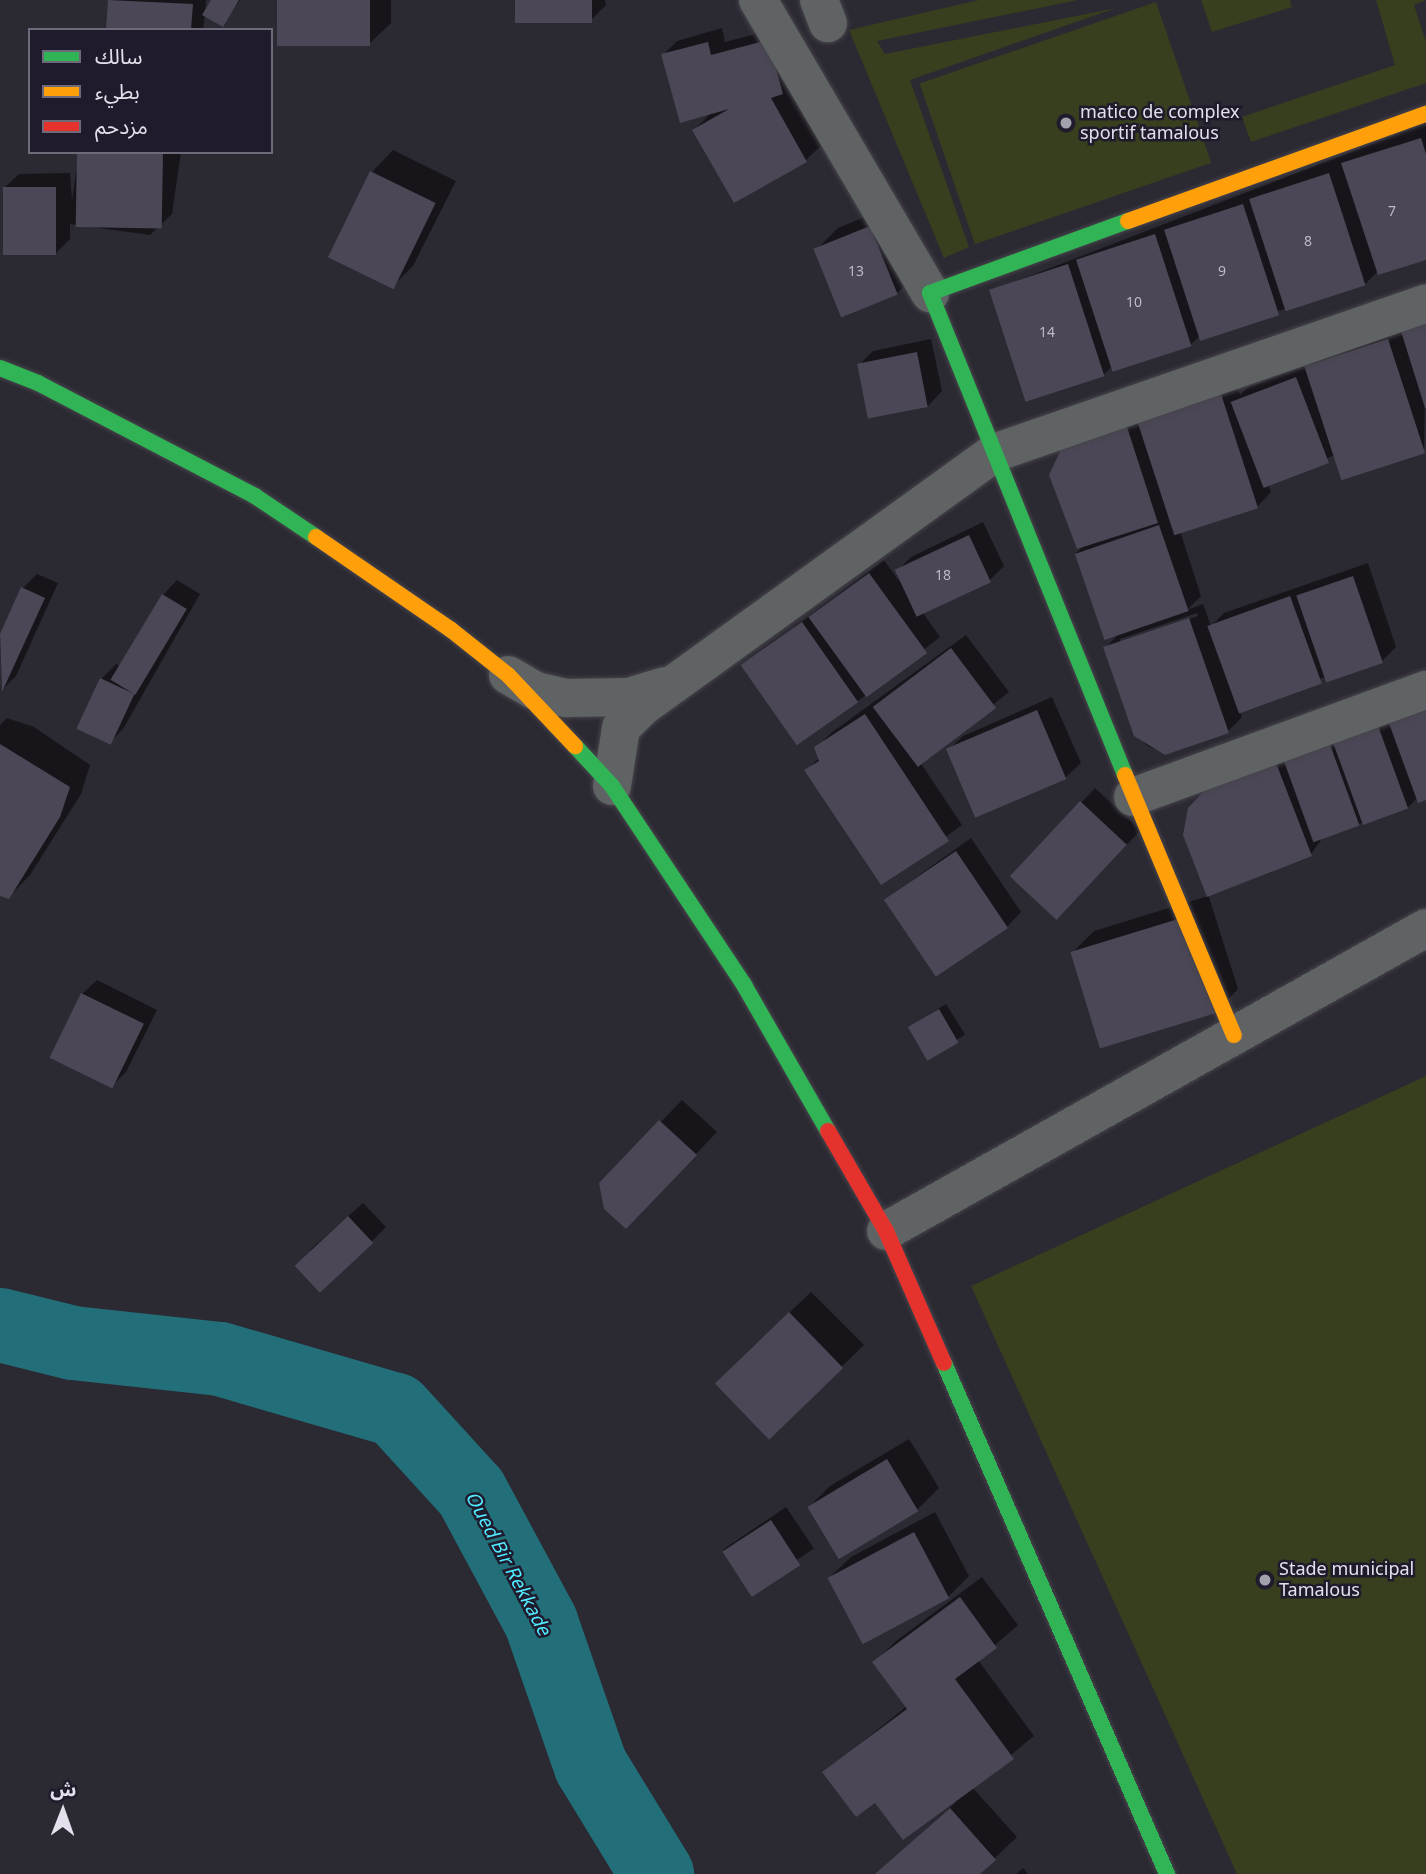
<!DOCTYPE html>
<html>
<head>
<meta charset="utf-8">
<style>
  body { margin:0 }
  #map { position:relative; width:1426px; height:1874px; overflow:hidden; background:#2b2932; font-family:Georgia,"Noto Sans Arabic",serif }
  div>[style] { position:absolute }
  [style*='--x'] { left:calc(var(--x)*1px); top:calc(var(--y)*1px); width:calc(var(--w)*1px); rotate:calc(var(--a)*1deg) }
  .green>* { inset:0; background:#373f1e; transform-origin:0 0 }
  .shadow>* { inset:0; background:#0007; transform-origin:0 0 }
  .river>* { height:74px; margin:-37px; padding:0 37px; transform-origin:37px; border-radius:37px; background:#226e79 }
  .building>* { inset:0; background:#4b4757; transform-origin:0 0 }
  .roads { filter:drop-shadow(0 0 2px #46444b) drop-shadow(0 0 2px #46444b) }
  .street>* { height:38px; margin:-19px; padding:0 19px; transform-origin:19px; border-radius:19px; background:#606364 }
  .fast>* { height:16px; margin:-8px; padding:0 8px; transform-origin:8px; border-radius:8px; background:#30b455 }
  .slow>* { height:16px; margin:-8px; padding:0 8px; transform-origin:8px; border-radius:8px; background:#ff9f0a }
  .jam>* { height:16px; margin:-8px; padding:0 8px; transform-origin:8px; border-radius:8px; background:#e5322d }
  .dots>* { width:19px; height:19px; translate:-50% -50%; box-sizing:border-box; border:4px solid #201b2c; border-radius:50% }
  span { translate:-50% -50%; white-space:nowrap; text-align:center; line-height:1.15; -webkit-text-stroke:5px #201b2c; paint-order:stroke }
  .number-label { font-size:14px; color:#bebac8 }
  .number-label span { -webkit-text-stroke-width:0 }
  .poi-label { font-size:18px; color:#e4e1ed }
  .left { translate:0 -50%; text-align:left }
  .water-label { font-size:19px; color:#51eaff; font-style:italic }
  .legend { position:absolute; left:28px; top:28px; width:245px; height:126px; box-sizing:border-box; background:#201b2c; border:2px solid #6e6a79; margin:0; padding:9px 12px; list-style:none; font-size:21px; color:#e4e1ed }
  .legend li { display:flex; align-items:center; gap:14px; height:35px }
  .legend b { width:35px; border:2px solid #6e6a79 }
  .north { position:absolute; left:28px; top:1776px; width:70px; height:70px; -webkit-text-stroke:5px #201b2c; paint-order:stroke; rotate:1deg; font-size:19px; font-weight:700; line-height:28px; text-align:center; color:#e4e1ed }
  .north::after { content:''; display:block; margin:auto; width:24px; height:32px; background:#e4e1ed; clip-path:polygon(50% 0,100% 100%,50% 72%,0 100%) }
</style>
</head>
<body>
<div id="map">
  <div class="green">
    <i style="clip-path:polygon(979px 0,1078px 0,877px 41px,885px 54px,1116px 8px,910px 80px,969px 247px,944px 258px,849px 30px)"></i>
    <i style="clip-path:polygon(1201px 0,1290px 0,1292px 7px,1212px 32px)"></i>
    <i style="clip-path:polygon(1376px 0,1426px 0,1414px 5px,1426px 42px,1426px 83px,1251px 142px,1242px 117px,1395px 65px)"></i>
    <i style="left:1156px;top:2px;width:170px;height:250px;rotate:71deg"></i>
    <i style="clip-path:polygon(1426px 1076px,1426px 1874px,1237px 1874px,971px 1286px)"></i>
  </div>
  <div class="shadow">
    <i style="clip-path:polygon(110px 0,206px 0,205px 15px,213px 0,240px 0,223px 25px,205px 15px,203px 30px,108px 30px)"></i>
    <i style="clip-path:polygon(279px 0,391px 0,391px 23px,369px 44px)"></i>
    <i style="clip-path:polygon(516px 0,605px 0,606px 5px,591px 20px)"></i>
    <i style="clip-path:polygon(782px 27px,828px 139px,806px 160px,734px 201px,694px 130px,712px 112px,663px 55px,677px 41px,722px 28px,725px 42px)"></i>
    <i style="clip-path:polygon(1426px 123px,1426px 258px,1378px 271px,1365px 284px,1201px 335px,1191px 344px,1113px 366px,1104px 374px,991px 291px)"></i>
    <i style="clip-path:polygon(393px 150px,456px 181px,413px 266px,392px 287px,372px 172px)"></i>
    <i style="clip-path:polygon(79px 152px,181px 152px,172px 214px,150px 235px,70px 224px,70px 239px,56px 253px,4px 188px,19px 174px,70px 173px,72px 200px)"></i>
    <i style="clip-path:polygon(891px 206px,919px 272px,897px 293px,844px 316px,816px 250px,838px 228px)"></i>
    <i style="clip-path:polygon(evenodd,1426px 311px,1424px 451px,1342px 478px,1335px 455px,1268px 484px,1271px 492px,1257px 507px,1180px 531px,1201px 596px,1187px 610px,1203px 604px,1211px 626px,1224px 613px,1368px 563px,1396px 647px,1382px 661px,1325px 677px,1240px 711px,1242px 717px,1228px 731px,1165px 753px,1148px 746px,1136px 735px,1105px 648px,1121px 632px,1076px 553px,1085px 544px,1064px 448px,1235px 381px,1240px 395px,1247px 388px,1307px 365px,1320px 352px,1426px 311px,1197px 613px,1198px 616px,1120px 643px,1120px 639px,1197px 613px)"></i>
    <i style="clip-path:polygon(931px 339px,942px 391px,928px 406px,859px 365px,873px 351px)"></i>
    <i style="clip-path:polygon(983px 522px,1004px 566px,990px 580px,923px 613px,940px 637px,858px 701px,743px 666px,884px 560px,899px 581px,897px 571px,911px 557px)"></i>
    <i style="clip-path:polygon(37px 574px,58px 583px,16px 676px,2px 690px,0 638px,23px 588px)"></i>
    <i style="clip-path:polygon(177px 580px,200px 594px,123px 729px,109px 743px,77px 728px,101px 679px,116px 664px,120px 666px,163px 595px)"></i>
    <i style="clip-path:polygon(966px 635px,1009px 692px,920px 762px,962px 825px,882px 883px,807px 770px,819px 758px,816px 748px,831px 733px)"></i>
    <i style="clip-path:polygon(1052px 697px,1081px 763px,1066px 777px,978px 815px,948px 750px,963px 736px)"></i>
    <i style="clip-path:polygon(1391px 710px,1426px 798px,1418px 797px,1408px 807px,1324px 836px,1311px 854px,1208px 894px,1238px 989px,1217px 1011px,1072px 953px,1094px 931px,1208px 896px,1206px 792px)"></i>
    <i style="clip-path:polygon(7px 718px,34px 727px,90px 765px,81px 794px,30px 875px,9px 897px,0 894px,0 725px)"></i>
    <i style="left:1095px;top:788px;width:62px;height:121px;rotate:43deg"></i>
    <i style="clip-path:polygon(971px 838px,1021px 912px,1007px 927px,886px 899px)"></i>
    <i style="clip-path:polygon(97px 980px,157px 1010px,126px 1072px,112px 1086px,82px 994px)"></i>
    <i style="left:946px;top:1004px;width:36px;height:43px;rotate:58deg"></i>
    <i style="clip-path:polygon(682px 1100px,717px 1132px,647px 1205px,601px 1184px)"></i>
    <i style="clip-path:polygon(363px 1203px,386px 1227px,371px 1242px,310px 1250px)"></i>
    <i style="clip-path:polygon(811px 1292px,864px 1345px,769px 1437px,738px 1362px)"></i>
    <i style="clip-path:polygon(909px 1439px,939px 1488px,917px 1510px,839px 1557px,809px 1507px,830px 1486px)"></i>
    <i style="left:786px;top:1507px;width:50px;height:76px;rotate:56deg"></i>
    <i style="clip-path:polygon(935px 1512px,969px 1576px,948px 1597px,829px 1578px,851px 1557px)"></i>
    <i style="clip-path:polygon(982px 1577px,1018px 1625px,978px 1660px,1034px 1736px,972px 1787px,1017px 1837px,978px 1874px,876px 1874px,956px 1802px,876px 1801px,825px 1772px,907px 1706px,875px 1662px,896px 1641px)"></i>
    <i style="clip-path:polygon(1023px 1868px,1028px 1874px,1016px 1874px)"></i>
  </div>
  <div class="river">
    <i style="--x:0;--y:1325;--w:75;--a:13.9"></i>
    <i style="--x:73;--y:1343;--w:148;--a:6.2"></i>
    <i style="--x:220;--y:1359;--w:183;--a:16.2"></i>
    <i style="--x:396;--y:1410;--w:111;--a:47.6"></i>
    <i style="--x:471;--y:1492;--w:148;--a:61.7"></i>
    <i style="--x:541;--y:1622;--w:152;--a:70.9"></i>
    <i style="--x:591;--y:1766;--w:127;--a:58.6"></i>
  </div>
  <div class="building">
    <i style="clip-path:polygon(108px 0,193px 4px,191px 30px,106px 30px)"></i>
    <i style="clip-path:polygon(211px 0,239px 0,223px 27px,202px 15px)"></i>
    <i style="left:277px;top:0;width:93px;height:46px"></i>
    <i style="left:515px;top:0;width:77px;height:23px"></i>
    <i style="clip-path:polygon(768px 40px,783px 94px,771px 98px,807px 162px,734px 203px,692px 130px,729px 109px,680px 123px,661px 54px,708px 42px,711px 55px)"></i>
    <i style="clip-path:polygon(1421px 138px,1426px 154px,1426px 260px,1378px 275px,1341px 163px)"></i>
    <i style="left:77px;top:152px;width:86px;height:75px;rotate:1deg"></i>
    <i style="left:370px;top:171px;width:73px;height:96px;rotate:26deg"></i>
    <i style="left:1329px;top:173px;width:118px;height:84px;rotate:72deg"></i>
    <i style="left:3px;top:187px;width:53px;height:68px"></i>
    <i style="left:1243px;top:204px;width:117px;height:83px;rotate:72deg"></i>
    <i style="left:870px;top:226px;width:74px;height:61px;rotate:68deg"></i>
    <i style="left:1155px;top:234px;width:118px;height:83px;rotate:72deg"></i>
    <i style="left:1068px;top:264px;width:118px;height:83px;rotate:72deg"></i>
    <i style="clip-path:polygon(1426px 320px,1426px 408px,1425px 408px,1400px 328px)"></i>
    <i style="left:1388px;top:339px;width:120px;height:88px;rotate:72deg"></i>
    <i style="left:917px;top:352px;width:56px;height:61px;rotate:79deg"></i>
    <i style="left:1296px;top:377px;width:92px;height:70px;rotate:69deg"></i>
    <i style="left:1221px;top:394px;width:120px;height:88px;rotate:72deg"></i>
    <i style="clip-path:polygon(1127px 427px,1158px 523px,1077px 549px,1049px 475px,1062px 447px)"></i>
    <i style="left:1159px;top:525px;width:91px;height:89px;rotate:71deg"></i>
    <i style="left:969px;top:535px;width:52px;height:82px;rotate:65deg"></i>
    <i style="left:869px;top:573px;width:99px;height:75px;rotate:54deg"></i>
    <i style="left:1353px;top:576px;width:92px;height:60px;rotate:71deg"></i>
    <i style="clip-path:polygon(21px 587px,45px 598px,2px 692px,0 634px)"></i>
    <i style="left:162px;top:594px;width:29px;height:100px;rotate:31deg"></i>
    <i style="left:1290px;top:596px;width:93px;height:88px;rotate:70deg"></i>
    <i style="clip-path:polygon(1189px 618px,1229px 733px,1165px 755px,1134px 736px,1103px 647px)"></i>
    <i style="left:802px;top:622px;width:98px;height:75px;rotate:55deg"></i>
    <i style="left:951px;top:648px;width:75px;height:98px;rotate:53deg"></i>
    <i style="left:100px;top:678px;width:38px;height:56px;rotate:25deg"></i>
    <i style="clip-path:polygon(1426px 701px,1426px 800px,1418px 803px,1386px 715px)"></i>
    <i style="left:1037px;top:710px;width:75px;height:99px;rotate:67deg"></i>
    <i style="clip-path:polygon(865px 714px,949px 841px,881px 885px,804px 770px,819px 761px,814px 747px)"></i>
    <i style="left:1377px;top:723px;width:91px;height:48px;rotate:70deg"></i>
    <i style="left:1328px;top:739px;width:92px;height:49px;rotate:70deg"></i>
    <i style="clip-path:polygon(0 744px,70px 787px,60px 817px,9px 899px,0 896px)"></i>
    <i style="clip-path:polygon(1276px 763px,1312px 856px,1207px 897px,1183px 835px,1188px 808px,1204px 791px)"></i>
    <i style="left:1080px;top:801px;width:64px;height:103px;rotate:43deg"></i>
    <i style="left:956px;top:851px;width:93px;height:87px;rotate:56deg"></i>
    <i style="left:1188px;top:916px;width:101px;height:123px;rotate:73deg"></i>
    <i style="left:81px;top:993px;width:70px;height:72px;rotate:26deg"></i>
    <i style="left:939px;top:1009px;width:39px;height:36px;rotate:60deg"></i>
    <i style="clip-path:polygon(659px 1120px,697px 1155px,626px 1229px,604px 1209px,599px 1183px)"></i>
    <i style="left:348px;top:1216px;width:37px;height:73px;rotate:47deg"></i>
    <i style="left:789px;top:1312px;width:78px;height:103px;rotate:46deg"></i>
    <i style="left:887px;top:1459px;width:61px;height:93px;rotate:59deg"></i>
    <i style="left:771px;top:1520px;width:54px;height:58px;rotate:57deg"></i>
    <i style="left:914px;top:1532px;width:75px;height:98px;rotate:62deg"></i>
    <i style="clip-path:polygon(960px 1597px,997px 1648px,955px 1679px,1014px 1759px,903px 1840px,875px 1803px,856px 1817px,822px 1772px,907px 1709px,872px 1662px)"></i>
    <i style="clip-path:polygon(950px 1808px,996px 1860px,980px 1874px,875px 1874px)"></i>
  </div>
  <div class="roads">
    <div class="street">
      <i style="--x:758;--y:0;--w:340;--a:59.6"></i>
      <i style="--x:819;--y:0;--w:25;--a:69"></i>
      <i style="--x:508;--y:675;--w:32;--a:30"></i>
      <i style="--x:536;--y:691;--w:32;--a:13"></i>
      <i style="--x:567;--y:698;--w:62;--a:-0.9"></i>
      <i style="--x:629;--y:697;--w:37;--a:-17"></i>
      <i style="--x:612;--y:786;--w:59;--a:-81.2"></i>
      <i style="--x:621;--y:728;--w:30;--a:-45"></i>
      <i style="--x:642;--y:707;--w:434;--a:-35.8"></i>
      <i style="--x:994;--y:453;--w:457;--a:-19.1"></i>
      <i style="--x:1133;--y:797;--w:312;--a:-20.1"></i>
      <i style="--x:886;--y:1231;--w:619;--a:-29.3"></i>
    </div>
    <div class="fast">
      <i style="--x:0;--y:368;--w:41;--a:21.5"></i>
      <i style="--x:38;--y:383;--w:245;--a:27.5"></i>
      <i style="--x:255;--y:496;--w:73;--a:33.9"></i>
      <i style="--x:575;--y:746;--w:54;--a:47.2"></i>
      <i style="--x:612;--y:786;--w:239;--a:56.4"></i>
      <i style="--x:744;--y:985;--w:168;--a:60.1"></i>
      <i style="--x:1125;--y:775;--w:520;--a:-112.03"></i>
      <i style="--x:930;--y:293;--w:211;--a:-20"></i>
      <i style="--x:944;--y:1363;--w:558;--a:66.42"></i>
    </div>
    <div class="slow">
      <i style="--x:1128;--y:221;--w:317;--a:-19.8"></i>
      <i style="--x:316;--y:537;--w:163;--a:34.5"></i>
      <i style="--x:450;--y:629;--w:74;--a:38.4"></i>
      <i style="--x:508;--y:675;--w:98;--a:46.7"></i>
      <i style="--x:1125;--y:775;--w:282;--a:67.3"></i>
    </div>
    <div class="jam">
      <i style="--x:828;--y:1131;--w:116;--a:59.9"></i>
      <i style="--x:886;--y:1231;--w:144;--a:66.3"></i>
    </div>
  </div>
  <div class="dots">
    <i style="left:1066px;top:123px;background:#a3a1ac"></i>
    <i style="left:1265px;top:1580px;background:#a3a1ac"></i>
  </div>
  <div class="number-label">
    <span style="left:1392px;top:212px">7</span>
    <span style="left:1308px;top:242px">8</span>
    <span style="left:856px;top:272px">13</span>
    <span style="left:1222px;top:272px">9</span>
    <span style="left:1134px;top:303px">10</span>
    <span style="left:1047px;top:333px">14</span>
    <span style="left:943px;top:576px">18</span>
  </div>
  <div class="poi-label">
    <span class="left" style="left:1080px;top:123px">matico de complex<br>sportif tamalous</span>
    <span class="left" style="left:1279px;top:1580px">Stade municipal<br>Tamalous</span>
  </div>
  <div class="water-label">
    <span style="left:507px;top:1564px;rotate:62deg">Oued Bir Rekkade</span>
  </div>
  <ul class="legend">
  <li><b style="height:9px;background:#30b455"></b>سالك</li>
  <li><b style="height:9px;background:#ff9f0a"></b>بطيء</li>
  <li><b style="height:9px;background:#e5322d"></b>مزدحم</li>
  </ul>
  <div class="north">ش</div>
</div>
</body>
</html>
